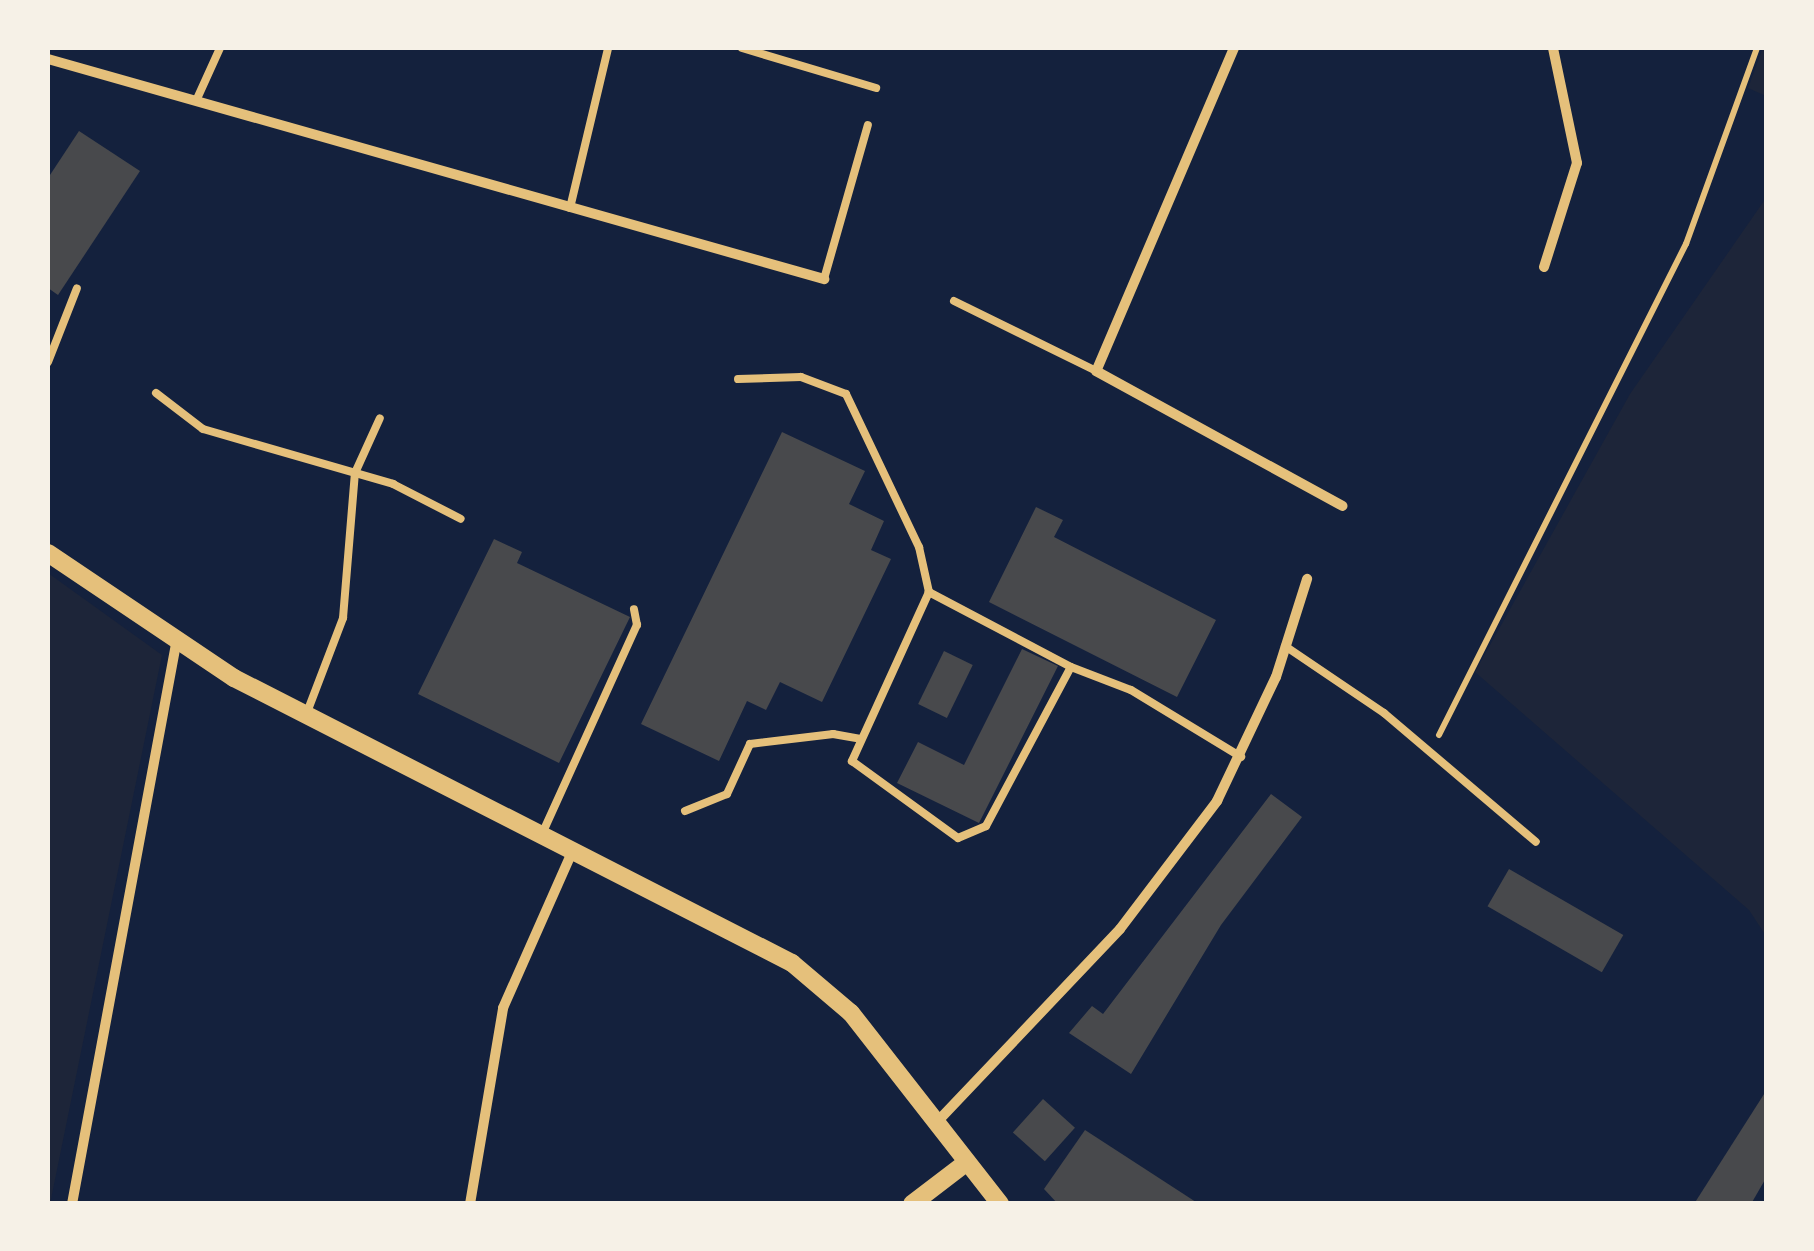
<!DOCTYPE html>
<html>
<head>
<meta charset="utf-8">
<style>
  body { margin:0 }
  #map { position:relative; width:1814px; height:1251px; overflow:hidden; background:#14213d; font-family:"Public Sans",sans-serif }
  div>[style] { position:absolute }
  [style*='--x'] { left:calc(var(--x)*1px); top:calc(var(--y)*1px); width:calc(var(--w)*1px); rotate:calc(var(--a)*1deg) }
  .green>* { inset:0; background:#1d2539 }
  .building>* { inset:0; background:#48494c; transform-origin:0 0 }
  .path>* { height:6px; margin:-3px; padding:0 3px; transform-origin:3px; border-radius:3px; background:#e5c07b }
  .service>* { height:8px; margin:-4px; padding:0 4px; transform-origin:4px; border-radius:4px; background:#e5c07b }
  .minor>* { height:10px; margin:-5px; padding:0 5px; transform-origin:5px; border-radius:5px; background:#e5c07b }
  .tertiary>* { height:18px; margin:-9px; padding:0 9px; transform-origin:9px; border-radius:9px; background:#e5c07b }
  span { translate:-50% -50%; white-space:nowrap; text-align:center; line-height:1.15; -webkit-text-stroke:9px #f6f1e7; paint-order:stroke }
  .frame { position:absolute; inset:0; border:50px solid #f6f1e7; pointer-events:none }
</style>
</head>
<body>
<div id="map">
  <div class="green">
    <i style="clip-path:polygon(1763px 48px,1766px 48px,1766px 96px,1748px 88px)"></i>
    <i style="clip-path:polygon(1766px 198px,1766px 936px,1749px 910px,1475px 672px,1630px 394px)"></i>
    <i style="clip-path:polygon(48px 573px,162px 655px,50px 1204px,48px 1203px)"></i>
  </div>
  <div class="building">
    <i style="clip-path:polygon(79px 131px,140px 171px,58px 295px,48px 288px,48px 178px)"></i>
    <i style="clip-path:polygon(782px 432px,865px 471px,849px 504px,884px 521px,871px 550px,891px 559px,822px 702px,780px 682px,766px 710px,747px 701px,719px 761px,641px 724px)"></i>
    <i style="clip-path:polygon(1036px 507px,1063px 520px,1054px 537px,1216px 620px,1177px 697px,989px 602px)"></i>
    <i style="clip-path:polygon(494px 539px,522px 552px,517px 563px,630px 617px,559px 763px,418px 694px)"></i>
    <i style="clip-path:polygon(1022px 649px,1058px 666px,979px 823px,897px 783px,918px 742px,964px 765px)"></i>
    <i style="left:944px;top:651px;width:32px;height:59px;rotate:26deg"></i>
    <i style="clip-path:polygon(1271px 794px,1302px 817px,1221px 925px,1131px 1074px,1069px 1033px,1092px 1006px,1103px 1014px)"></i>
    <i style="left:1509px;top:869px;width:132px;height:43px;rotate:30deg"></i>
    <i style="clip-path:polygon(1766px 1091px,1766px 1178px,1751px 1204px,1694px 1204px)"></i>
    <i style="left:1043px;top:1099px;width:43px;height:45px;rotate:42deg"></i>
    <i style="clip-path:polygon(1085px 1130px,1199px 1204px,1058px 1204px,1044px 1189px)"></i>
  </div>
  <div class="path">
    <i style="--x:1439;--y:735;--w:550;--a:-63.3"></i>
    <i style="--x:1686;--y:244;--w:208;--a:-70.1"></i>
  </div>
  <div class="service">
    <i style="--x:742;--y:48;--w:140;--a:16.6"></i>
    <i style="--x:196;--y:101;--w:58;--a:-65.6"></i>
    <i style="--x:570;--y:208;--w:164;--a:-76.6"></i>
    <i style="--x:824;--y:279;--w:160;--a:-74.1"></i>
    <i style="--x:954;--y:301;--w:158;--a:26.2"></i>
    <i style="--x:48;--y:362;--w:79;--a:-68.6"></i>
    <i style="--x:738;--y:379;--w:63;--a:-1.8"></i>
    <i style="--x:801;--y:377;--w:48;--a:20.7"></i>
    <i style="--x:846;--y:394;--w:170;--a:64.5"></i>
    <i style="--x:919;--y:547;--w:46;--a:77.5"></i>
    <i style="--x:156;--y:393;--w:59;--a:37.5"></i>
    <i style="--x:203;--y:429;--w:198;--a:16.1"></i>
    <i style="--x:393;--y:484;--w:76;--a:27.2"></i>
    <i style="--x:1285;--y:646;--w:120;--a:34.1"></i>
    <i style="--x:1384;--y:713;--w:199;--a:40.3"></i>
    <i style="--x:1071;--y:667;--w:161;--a:-152.2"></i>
    <i style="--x:929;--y:592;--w:186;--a:114.5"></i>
    <i style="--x:852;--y:761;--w:131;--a:36"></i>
    <i style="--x:958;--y:838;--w:30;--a:-23"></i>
    <i style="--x:986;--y:826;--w:180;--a:-61.9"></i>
    <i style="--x:1071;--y:667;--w:64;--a:21"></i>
    <i style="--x:1131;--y:690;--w:129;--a:31.3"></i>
    <i style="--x:306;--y:715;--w:104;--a:-69.1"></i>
    <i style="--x:343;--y:618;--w:145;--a:-85.3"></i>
    <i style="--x:355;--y:473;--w:60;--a:-65.6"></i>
    <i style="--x:685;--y:811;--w:45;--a:-22"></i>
    <i style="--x:727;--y:794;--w:55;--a:-65.3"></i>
    <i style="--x:750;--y:744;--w:84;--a:-6.9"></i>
    <i style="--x:833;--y:734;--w:28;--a:10"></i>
    <i style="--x:542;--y:834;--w:230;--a:-65.6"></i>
    <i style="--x:637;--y:625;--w:16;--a:-101"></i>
  </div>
  <div class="minor">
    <i style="--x:1234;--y:48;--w:351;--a:113.1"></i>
    <i style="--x:1096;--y:371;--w:281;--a:28.7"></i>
    <i style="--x:48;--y:59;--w:807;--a:15.83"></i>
    <i style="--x:1544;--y:267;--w:109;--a:-72.4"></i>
    <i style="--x:1577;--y:163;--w:117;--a:-101.8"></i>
    <i style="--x:937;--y:1122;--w:266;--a:-46.5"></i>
    <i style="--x:1120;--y:929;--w:161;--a:-52.8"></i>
    <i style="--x:1217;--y:801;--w:137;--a:-64.6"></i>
    <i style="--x:1276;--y:677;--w:103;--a:-72.4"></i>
    <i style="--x:72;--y:1204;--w:570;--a:-79.48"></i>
    <i style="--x:470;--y:1204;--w:199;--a:-80.4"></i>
    <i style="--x:503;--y:1008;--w:173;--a:-66.1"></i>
  </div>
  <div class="tertiary">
    <i style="--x:48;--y:553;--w:224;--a:33.9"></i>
    <i style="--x:234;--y:678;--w:627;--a:27.06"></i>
    <i style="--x:792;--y:963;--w:77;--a:40.3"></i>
    <i style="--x:851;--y:1013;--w:242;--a:52"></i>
    <i style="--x:912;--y:1204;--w:69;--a:-37.4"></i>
  </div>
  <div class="frame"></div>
</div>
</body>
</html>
